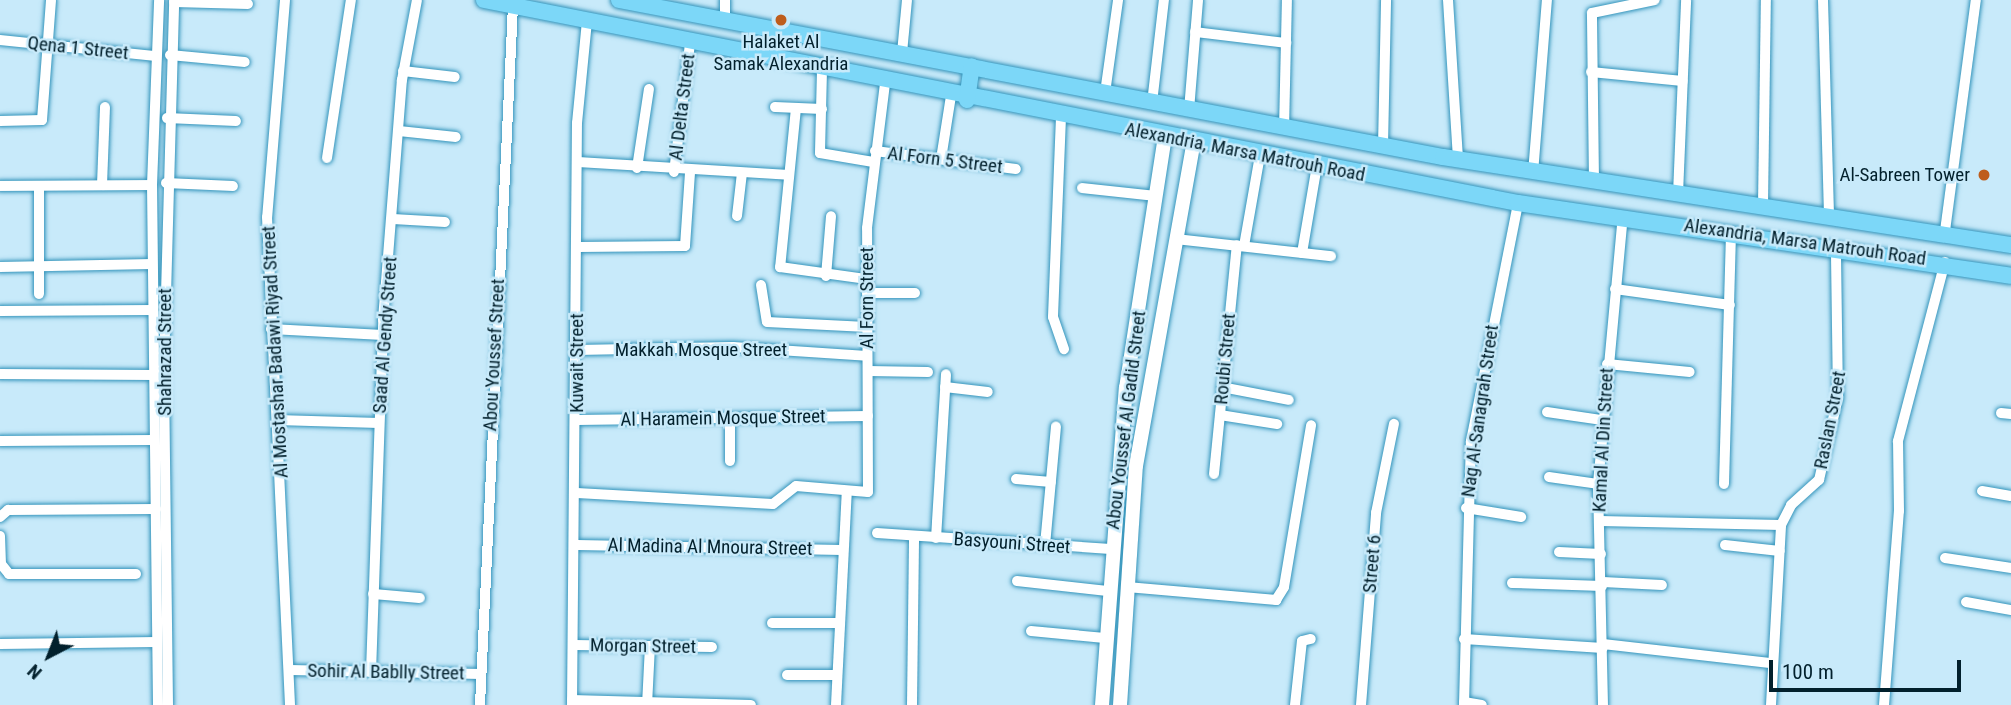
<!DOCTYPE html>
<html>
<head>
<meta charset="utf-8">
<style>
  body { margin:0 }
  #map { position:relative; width:2011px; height:705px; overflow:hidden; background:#c8eafa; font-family:"Roboto Condensed",sans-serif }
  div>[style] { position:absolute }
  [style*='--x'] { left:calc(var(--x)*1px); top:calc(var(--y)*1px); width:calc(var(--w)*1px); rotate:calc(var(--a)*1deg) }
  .roads { filter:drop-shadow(0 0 2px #3394bb) drop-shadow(0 0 2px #3394bb) }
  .street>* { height:10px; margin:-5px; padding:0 5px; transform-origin:5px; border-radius:5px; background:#fff }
  .secondary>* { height:14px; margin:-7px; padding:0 7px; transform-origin:7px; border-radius:7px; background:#fff }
  .primary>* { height:16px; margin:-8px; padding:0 8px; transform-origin:8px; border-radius:8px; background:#7cd7f8 }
  .dots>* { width:19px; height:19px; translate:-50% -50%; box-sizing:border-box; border:4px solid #c8eafa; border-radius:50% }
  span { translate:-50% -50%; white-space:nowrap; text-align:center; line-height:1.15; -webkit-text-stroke:5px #c8eafa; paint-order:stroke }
  .poi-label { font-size:19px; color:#02202c }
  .right { translate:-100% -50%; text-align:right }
  .street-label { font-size:19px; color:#02202c }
  .north { position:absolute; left:14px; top:621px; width:70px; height:70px; -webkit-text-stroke:5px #c8eafa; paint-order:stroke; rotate:222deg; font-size:19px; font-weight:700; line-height:28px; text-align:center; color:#02202c }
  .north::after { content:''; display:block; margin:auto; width:24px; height:32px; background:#02202c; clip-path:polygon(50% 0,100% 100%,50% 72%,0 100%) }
  .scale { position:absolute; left:1769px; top:660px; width:192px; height:32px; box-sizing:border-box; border:4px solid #02202c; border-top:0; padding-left:9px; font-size:21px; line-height:24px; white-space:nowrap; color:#02202c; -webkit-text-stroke:5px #c8eafa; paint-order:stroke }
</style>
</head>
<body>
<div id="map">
  <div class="roads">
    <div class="street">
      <i style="--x:285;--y:0;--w:218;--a:94.7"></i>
      <i style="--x:267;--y:217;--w:489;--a:87.3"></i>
      <i style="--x:725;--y:0;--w:20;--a:90"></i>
      <i style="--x:1448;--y:0;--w:160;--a:86.4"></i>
      <i style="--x:1823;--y:0;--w:215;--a:88.4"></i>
      <i style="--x:174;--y:2;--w:74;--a:1.5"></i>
      <i style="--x:1195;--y:32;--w:92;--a:6.9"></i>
      <i style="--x:0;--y:40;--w:157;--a:5.9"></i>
      <i style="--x:902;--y:53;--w:53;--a:-84.6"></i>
      <i style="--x:170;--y:55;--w:75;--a:5.3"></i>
      <i style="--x:822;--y:70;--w:83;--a:91.4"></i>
      <i style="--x:820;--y:153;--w:54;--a:9.6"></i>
      <i style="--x:403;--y:71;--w:52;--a:6.6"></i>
      <i style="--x:1591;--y:72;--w:92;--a:5.6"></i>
      <i style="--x:1105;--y:93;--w:94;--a:-82"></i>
      <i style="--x:1152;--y:103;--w:104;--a:-83.4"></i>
      <i style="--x:775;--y:107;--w:47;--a:2.4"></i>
      <i style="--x:796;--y:108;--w:160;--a:95.7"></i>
      <i style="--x:780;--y:267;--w:88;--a:7.9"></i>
      <i style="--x:1189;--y:110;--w:110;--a:-85.3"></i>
      <i style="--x:1061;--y:117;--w:200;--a:92.3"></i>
      <i style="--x:1053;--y:317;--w:34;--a:71"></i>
      <i style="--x:167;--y:118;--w:69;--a:2.5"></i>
      <i style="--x:0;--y:121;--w:42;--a:-1.4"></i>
      <i style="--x:42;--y:120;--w:120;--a:-85.7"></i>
      <i style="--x:1284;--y:129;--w:129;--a:-88.7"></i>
      <i style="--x:399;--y:131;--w:57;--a:6"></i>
      <i style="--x:1383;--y:146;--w:146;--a:-88.8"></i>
      <i style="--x:875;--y:151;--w:142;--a:7.3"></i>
      <i style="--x:327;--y:158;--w:160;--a:-81.4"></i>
      <i style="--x:941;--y:159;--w:64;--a:-81"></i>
      <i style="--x:578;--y:162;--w:211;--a:3.5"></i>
      <i style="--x:637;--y:168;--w:80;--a:-81.4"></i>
      <i style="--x:674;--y:172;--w:130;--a:-82.9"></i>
      <i style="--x:1533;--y:173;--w:174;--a:-85.4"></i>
      <i style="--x:1594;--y:182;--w:169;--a:-90.7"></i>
      <i style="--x:1592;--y:13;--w:64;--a:-11.7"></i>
      <i style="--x:166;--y:183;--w:67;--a:2.6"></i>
      <i style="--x:102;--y:185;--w:78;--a:-87.8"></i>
      <i style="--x:0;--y:186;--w:152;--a:-0.4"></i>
      <i style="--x:1082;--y:188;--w:74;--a:6.2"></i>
      <i style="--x:1678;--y:194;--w:194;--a:-87.6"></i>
      <i style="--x:1763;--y:205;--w:205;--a:-89.2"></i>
      <i style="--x:737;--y:216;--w:43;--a:-83.4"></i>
      <i style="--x:393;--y:219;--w:52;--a:3.3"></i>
      <i style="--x:1945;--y:231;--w:233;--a:-82.4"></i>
      <i style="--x:1176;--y:239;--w:156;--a:6.3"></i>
      <i style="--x:1244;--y:246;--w:92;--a:-80"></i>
      <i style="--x:578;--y:247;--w:107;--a:-0.5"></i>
      <i style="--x:685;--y:246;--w:73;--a:-86.1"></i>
      <i style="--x:1302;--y:253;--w:89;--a:-80.3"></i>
      <i style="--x:0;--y:267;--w:152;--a:-1.1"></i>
      <i style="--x:826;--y:276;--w:60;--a:-85.2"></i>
      <i style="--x:761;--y:285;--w:37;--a:81"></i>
      <i style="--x:767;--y:322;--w:100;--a:2.9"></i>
      <i style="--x:1615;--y:289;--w:116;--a:7.9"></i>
      <i style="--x:867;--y:293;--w:48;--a:0"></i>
      <i style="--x:39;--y:294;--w:108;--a:-90"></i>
      <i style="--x:0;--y:311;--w:153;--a:-0.4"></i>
      <i style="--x:271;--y:329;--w:112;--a:3.1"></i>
      <i style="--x:577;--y:350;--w:156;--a:-1.1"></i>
      <i style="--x:733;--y:347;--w:134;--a:3.8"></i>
      <i style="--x:1607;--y:364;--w:83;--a:5.5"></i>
      <i style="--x:868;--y:371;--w:60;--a:1"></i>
      <i style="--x:0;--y:374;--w:154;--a:0.4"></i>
      <i style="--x:945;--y:387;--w:43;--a:6.6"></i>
      <i style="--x:1222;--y:387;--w:68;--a:11"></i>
      <i style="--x:1547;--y:412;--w:56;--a:8.3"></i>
      <i style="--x:2001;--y:413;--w:10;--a:6"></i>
      <i style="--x:1220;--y:415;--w:58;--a:9"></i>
      <i style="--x:277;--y:420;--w:102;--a:1.7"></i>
      <i style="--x:577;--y:420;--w:291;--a:-0.8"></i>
      <i style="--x:0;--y:441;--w:154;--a:-0.4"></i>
      <i style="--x:730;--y:461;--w:43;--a:-90"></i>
      <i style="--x:1214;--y:474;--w:230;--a:-84.3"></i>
      <i style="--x:1549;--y:477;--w:49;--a:8.1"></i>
      <i style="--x:1016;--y:479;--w:35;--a:5"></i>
      <i style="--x:1724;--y:484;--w:252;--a:-88.4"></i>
      <i style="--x:1982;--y:491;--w:29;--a:10"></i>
      <i style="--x:577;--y:493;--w:196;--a:3.2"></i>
      <i style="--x:773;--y:504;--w:29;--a:-38"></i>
      <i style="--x:796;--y:486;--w:72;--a:4.8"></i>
      <i style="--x:868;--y:492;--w:264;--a:-90.2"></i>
      <i style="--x:867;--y:228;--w:146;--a:-82.9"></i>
      <i style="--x:1466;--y:508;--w:56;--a:9.3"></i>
      <i style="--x:0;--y:517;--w:11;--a:-41"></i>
      <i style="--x:8;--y:510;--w:148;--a:-0.4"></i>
      <i style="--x:1600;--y:521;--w:181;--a:1.3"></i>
      <i style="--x:877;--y:533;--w:234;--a:3.9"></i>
      <i style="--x:0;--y:536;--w:28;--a:88"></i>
      <i style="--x:1;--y:564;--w:13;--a:51"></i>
      <i style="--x:9;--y:574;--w:127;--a:0"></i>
      <i style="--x:936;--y:538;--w:164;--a:-86.5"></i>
      <i style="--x:577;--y:545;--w:265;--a:1.1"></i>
      <i style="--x:1045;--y:545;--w:119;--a:-84.7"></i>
      <i style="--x:1725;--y:545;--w:55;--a:6.2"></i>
      <i style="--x:1559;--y:552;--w:42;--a:2.7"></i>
      <i style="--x:1945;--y:558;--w:67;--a:8.6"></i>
      <i style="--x:1017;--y:581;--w:91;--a:6.3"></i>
      <i style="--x:1603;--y:582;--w:59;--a:2.9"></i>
      <i style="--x:1512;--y:583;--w:90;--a:1.9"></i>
      <i style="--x:1127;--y:587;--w:150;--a:5"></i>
      <i style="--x:1276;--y:600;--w:15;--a:-58"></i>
      <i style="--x:1284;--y:587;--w:164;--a:-80.5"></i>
      <i style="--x:373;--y:594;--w:47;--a:4.9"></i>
      <i style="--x:1966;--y:602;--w:46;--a:10.1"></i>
      <i style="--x:772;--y:623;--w:68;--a:0"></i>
      <i style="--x:1031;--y:631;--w:74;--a:5.4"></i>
      <i style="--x:1464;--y:639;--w:139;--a:3.7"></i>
      <i style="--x:0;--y:644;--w:157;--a:-0.7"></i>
      <i style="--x:1603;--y:644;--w:168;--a:6.5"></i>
      <i style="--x:574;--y:645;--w:138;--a:0.8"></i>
      <i style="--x:290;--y:670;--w:191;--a:1.2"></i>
      <i style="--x:371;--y:672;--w:352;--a:-88"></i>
      <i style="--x:383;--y:320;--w:241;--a:-85.5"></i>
      <i style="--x:402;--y:80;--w:81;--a:-79.4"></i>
      <i style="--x:787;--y:675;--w:50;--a:0"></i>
      <i style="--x:572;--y:700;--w:179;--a:1.6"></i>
      <i style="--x:1464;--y:702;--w:18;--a:9"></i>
      <i style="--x:158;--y:705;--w:520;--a:-90.66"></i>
      <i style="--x:152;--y:185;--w:185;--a:-87.8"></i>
      <i style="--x:168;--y:705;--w:339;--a:-90.7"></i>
      <i style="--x:164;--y:366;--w:366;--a:-88.4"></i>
      <i style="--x:480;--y:705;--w:700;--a:-87.3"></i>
      <i style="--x:572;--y:705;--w:582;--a:-89.51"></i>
      <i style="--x:577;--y:123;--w:102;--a:-84.4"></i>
      <i style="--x:647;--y:705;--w:59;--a:-87.1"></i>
      <i style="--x:836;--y:705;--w:214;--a:-87.1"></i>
      <i style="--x:912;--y:705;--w:166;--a:-89.3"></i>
      <i style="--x:1295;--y:705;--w:64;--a:-83.8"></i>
      <i style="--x:1302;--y:641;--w:9;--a:-13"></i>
      <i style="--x:1361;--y:705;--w:193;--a:-85.5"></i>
      <i style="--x:1376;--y:513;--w:91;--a:-78.6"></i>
      <i style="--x:1464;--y:705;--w:264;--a:-88.5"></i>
      <i style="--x:1471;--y:441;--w:243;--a:-78.8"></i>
      <i style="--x:1603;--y:705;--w:221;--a:-91.3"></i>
      <i style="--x:1598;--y:484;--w:268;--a:-84.7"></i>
      <i style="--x:1771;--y:705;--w:180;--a:-86.8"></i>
      <i style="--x:1781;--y:525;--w:22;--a:-63"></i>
      <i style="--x:1791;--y:505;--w:38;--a:-42"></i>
      <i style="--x:1819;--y:480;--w:84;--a:-77"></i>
      <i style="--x:1838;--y:398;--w:151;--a:-90.8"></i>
      <i style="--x:1884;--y:705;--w:195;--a:-85.6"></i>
      <i style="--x:1899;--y:511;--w:70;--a:-90.8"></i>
      <i style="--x:1898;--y:441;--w:185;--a:-75.3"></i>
    </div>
    <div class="secondary">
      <i style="--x:1102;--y:705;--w:318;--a:-85.7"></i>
      <i style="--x:1126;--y:388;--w:254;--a:-81.2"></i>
      <i style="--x:1120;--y:705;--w:240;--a:-86.2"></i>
      <i style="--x:1136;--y:466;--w:329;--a:-79.9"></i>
    </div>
    <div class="primary">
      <i style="--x:484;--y:0;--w:1054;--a:11.11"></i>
      <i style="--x:1518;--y:203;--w:498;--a:8.4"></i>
      <i style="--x:619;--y:0;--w:839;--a:10.79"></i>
      <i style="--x:1443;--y:157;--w:575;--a:8.81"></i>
      <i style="--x:967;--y:100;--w:34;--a:-82"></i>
    </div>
  </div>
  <div class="dots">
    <i style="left:781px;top:20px;background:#be5d1c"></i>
    <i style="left:1984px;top:175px;background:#be5d1c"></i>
  </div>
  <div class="poi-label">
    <span style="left:781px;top:53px">Halaket Al<br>Samak Alexandria</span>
    <span class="right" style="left:1970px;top:175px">Al-Sabreen Tower</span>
  </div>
  <div class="street-label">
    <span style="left:78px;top:48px;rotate:6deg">Qena 1 Street</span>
    <span style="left:682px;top:107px;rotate:-83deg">Al Delta Street</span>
    <span style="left:1245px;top:152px;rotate:11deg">Alexandria, Marsa Matrouh Road</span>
    <span style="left:945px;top:160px;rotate:7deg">Al Forn 5 Street</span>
    <span style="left:1805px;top:242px;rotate:8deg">Alexandria, Marsa Matrouh Road</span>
    <span style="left:867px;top:298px;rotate:-90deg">Al Forn Street</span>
    <span style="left:385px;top:335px;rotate:-86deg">Saad Al Gendy Street</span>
    <span style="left:701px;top:350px">Makkah Mosque Street</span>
    <span style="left:165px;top:352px;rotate:-90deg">Shahrazad Street</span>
    <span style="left:275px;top:352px;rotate:-93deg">Al Mostashar Badawi Riyad Street</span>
    <span style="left:494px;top:355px;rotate:-87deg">Abou Youssef Street</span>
    <span style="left:1225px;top:359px;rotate:-85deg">Roubi Street</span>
    <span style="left:577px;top:363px;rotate:-90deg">Kuwait Street</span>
    <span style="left:1480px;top:411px;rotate:-82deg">Nag Al-Sanagrah Street</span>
    <span style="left:723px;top:418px;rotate:-1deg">Al Haramein Mosque Street</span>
    <span style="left:1126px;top:420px;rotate:-83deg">Abou Youssef Al Gadid Street</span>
    <span style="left:1830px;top:420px;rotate:-79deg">Raslan Street</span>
    <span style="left:1603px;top:440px;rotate:-87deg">Kamal Al Din Street</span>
    <span style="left:1012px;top:543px;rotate:4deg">Basyouni Street</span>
    <span style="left:710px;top:547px;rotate:1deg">Al Madina Al Mnoura Street</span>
    <span style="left:1372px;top:564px;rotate:-85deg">Street 6</span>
    <span style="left:643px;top:646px;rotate:1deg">Morgan Street</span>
    <span style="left:386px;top:672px;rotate:1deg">Sohir Al Bablly Street</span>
  </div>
  <div class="north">N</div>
  <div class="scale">100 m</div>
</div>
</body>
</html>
